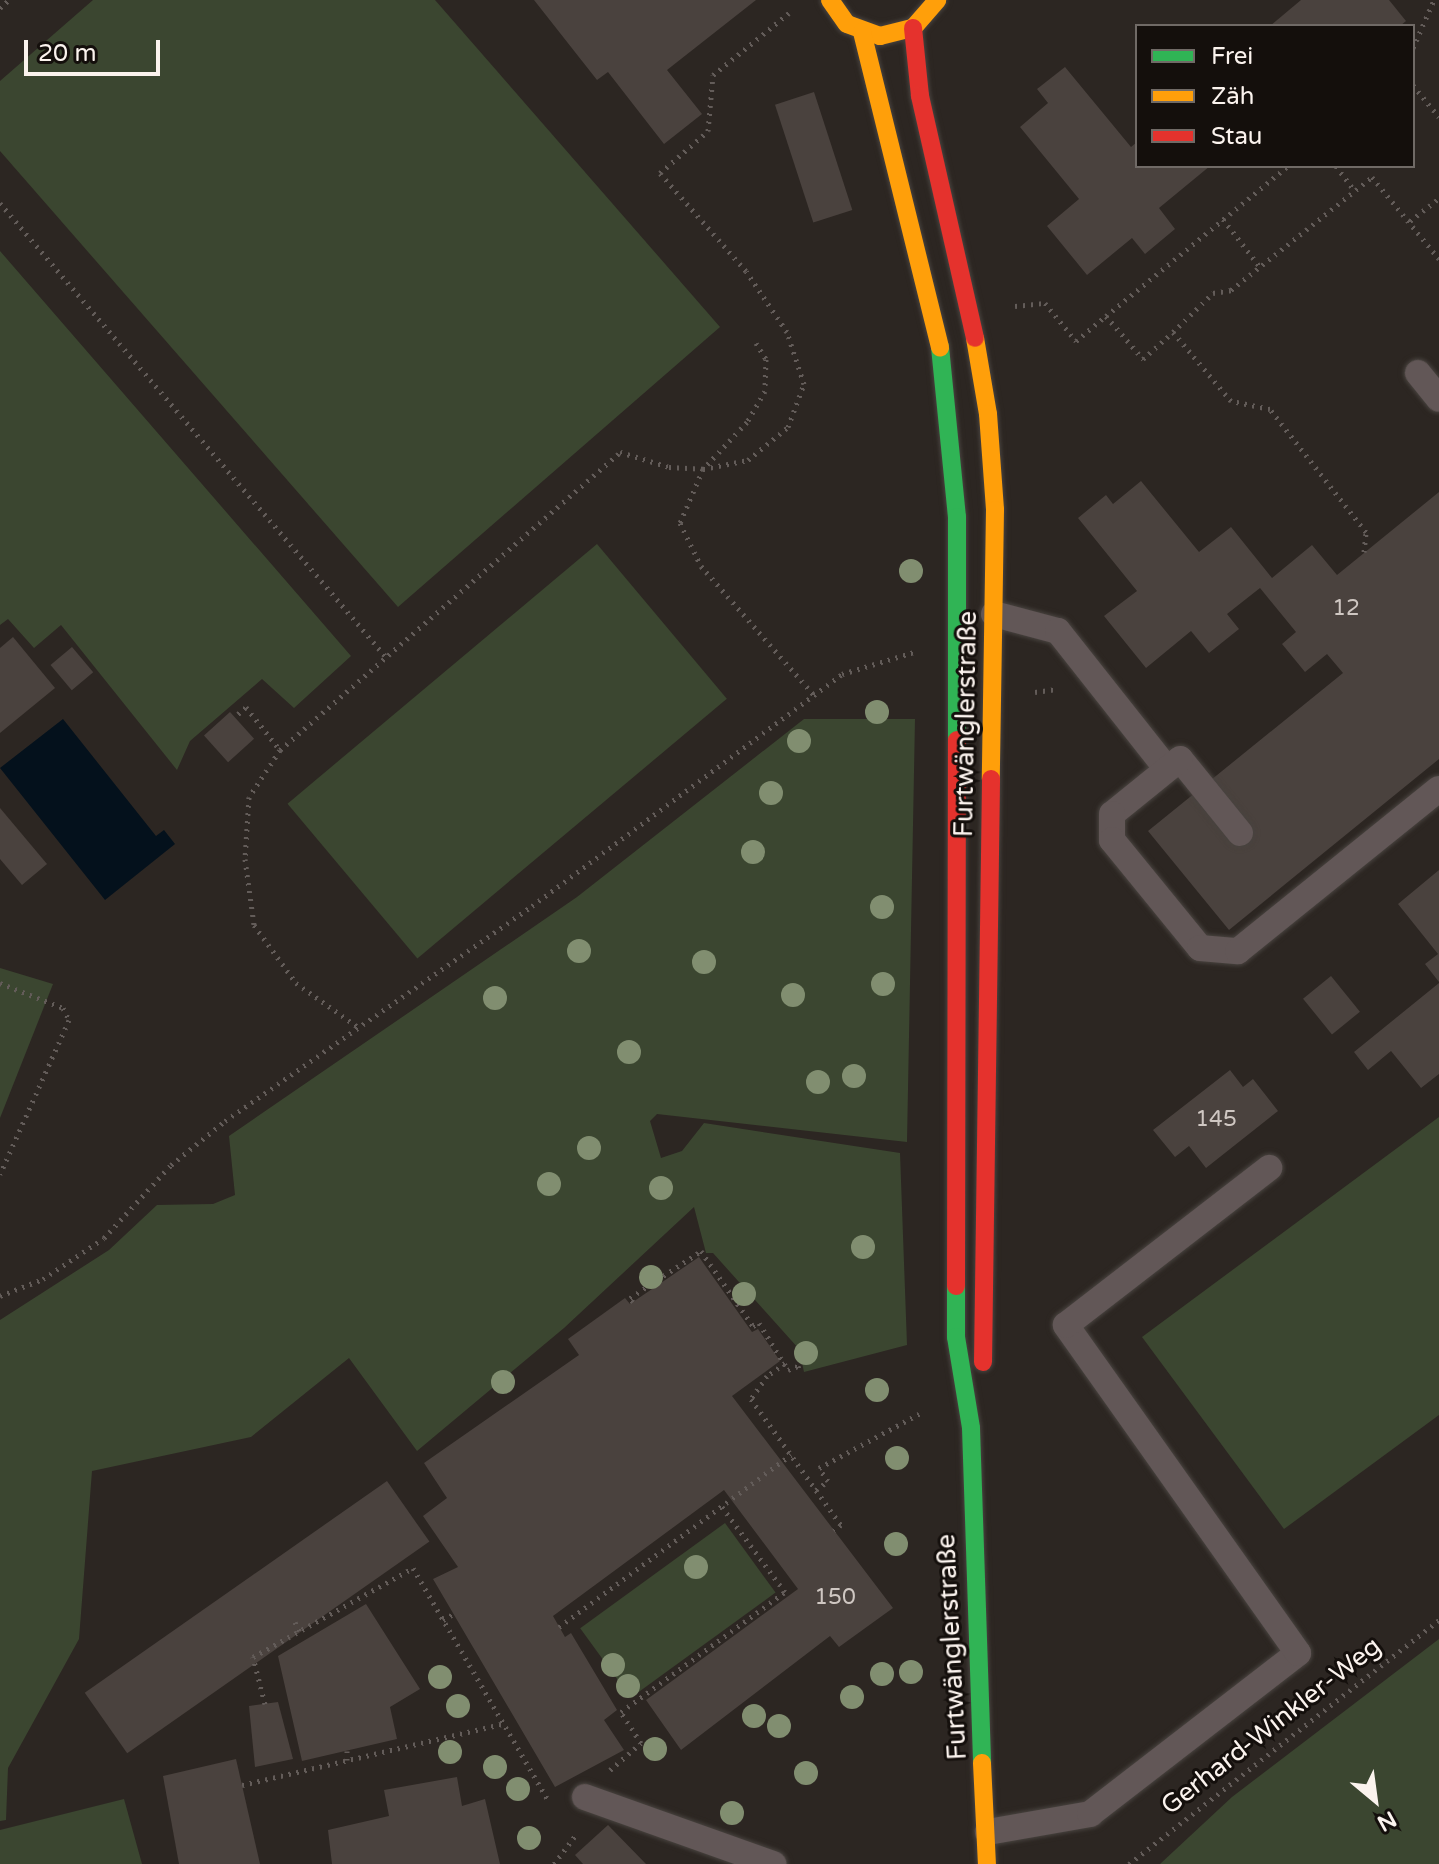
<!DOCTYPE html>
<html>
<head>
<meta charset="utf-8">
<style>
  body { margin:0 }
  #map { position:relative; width:1439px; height:1864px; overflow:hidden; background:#2c2622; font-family:"Varela Round",sans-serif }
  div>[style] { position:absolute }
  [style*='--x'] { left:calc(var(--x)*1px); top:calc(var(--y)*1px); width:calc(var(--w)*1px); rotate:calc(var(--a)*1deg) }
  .green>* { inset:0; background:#3b4630; transform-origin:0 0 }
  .water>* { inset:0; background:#04111c }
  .building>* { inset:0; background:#4a423e; transform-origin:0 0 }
  .path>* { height:5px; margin-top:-2.5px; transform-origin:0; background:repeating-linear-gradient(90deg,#635c59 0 2px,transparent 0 8px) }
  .roads { filter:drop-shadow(0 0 2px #48433f) drop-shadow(0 0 2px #48433f) }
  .lane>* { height:26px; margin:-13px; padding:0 13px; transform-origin:13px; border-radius:13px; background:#625757 }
  .fast>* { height:18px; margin:-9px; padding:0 9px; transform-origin:9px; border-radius:9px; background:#30b455 }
  .slow>* { height:18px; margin:-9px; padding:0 9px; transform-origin:9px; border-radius:9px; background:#ff9f0a }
  .jam>* { height:18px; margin:-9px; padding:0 9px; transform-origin:9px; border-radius:9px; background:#e5322d }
  .trees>* { width:24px; height:24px; margin:-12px; border-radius:50%; background:#818e70 }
  span { translate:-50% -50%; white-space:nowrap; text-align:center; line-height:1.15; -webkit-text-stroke:6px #140f0c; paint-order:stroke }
  .number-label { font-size:22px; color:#cfc7c2 }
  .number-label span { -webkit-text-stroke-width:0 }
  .street-label { font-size:26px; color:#fbf3ee }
  .legend { position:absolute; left:1135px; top:24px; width:280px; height:144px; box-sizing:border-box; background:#140f0c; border:2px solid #706a66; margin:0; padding:10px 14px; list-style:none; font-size:24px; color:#fbf3ee }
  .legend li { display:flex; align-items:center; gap:16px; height:40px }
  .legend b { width:40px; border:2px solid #706a66 }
  .north { position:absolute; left:1335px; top:1760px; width:80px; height:80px; -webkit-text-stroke:6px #140f0c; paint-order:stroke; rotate:151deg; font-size:22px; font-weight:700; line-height:32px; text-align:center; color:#fbf3ee }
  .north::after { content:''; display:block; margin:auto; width:28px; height:36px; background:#fbf3ee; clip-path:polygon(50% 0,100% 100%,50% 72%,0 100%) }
  .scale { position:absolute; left:24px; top:40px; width:136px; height:36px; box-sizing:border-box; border:4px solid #fbf3ee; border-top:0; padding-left:10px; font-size:24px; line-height:28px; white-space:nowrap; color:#fbf3ee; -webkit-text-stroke:6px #140f0c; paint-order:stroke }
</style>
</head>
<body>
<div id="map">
  <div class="green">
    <i style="clip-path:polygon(93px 0,435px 0,720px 327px,398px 607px,0 151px,0 81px)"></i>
    <i style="clip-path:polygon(0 251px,351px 656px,294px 708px,262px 679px,190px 741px,177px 770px,61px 625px,34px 648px,8px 619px,0 625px)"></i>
    <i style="left:597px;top:544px;width:202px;height:404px;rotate:50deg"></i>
    <i style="clip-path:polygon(804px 719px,915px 719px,907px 1142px,657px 1114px,650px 1121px,661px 1158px,682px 1151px,704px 1123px,900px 1153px,907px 1345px,804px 1372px,799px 1349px,713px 1253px,706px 1253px,694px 1207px,564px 1328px,417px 1451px,349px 1358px,251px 1437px,92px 1471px,79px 1639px,8px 1768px,6px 1820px,0 1821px,0 1320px,109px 1250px,157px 1205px,213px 1204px,235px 1195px,229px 1136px,577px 897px)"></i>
    <i style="clip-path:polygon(0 968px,53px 984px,0 1118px)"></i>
    <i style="clip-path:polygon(1439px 1117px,1439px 1415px,1284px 1529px,1142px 1337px)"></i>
    <i style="left:725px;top:1523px;width:86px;height:179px;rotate:54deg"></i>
    <i style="clip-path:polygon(1439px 1639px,1439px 1864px,1160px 1864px,1232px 1797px)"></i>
    <i style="clip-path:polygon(124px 1799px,142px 1864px,0 1864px,0 1830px)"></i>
  </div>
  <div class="water">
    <i style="clip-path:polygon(63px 719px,156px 836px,164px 830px,175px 844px,105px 900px,0 768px)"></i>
  </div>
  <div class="building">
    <i style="clip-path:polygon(534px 0,756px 0,667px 70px,702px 114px,664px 144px,608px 72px,597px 80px)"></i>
    <i style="clip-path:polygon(1301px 0,1389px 0,1406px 21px,1400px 26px,1270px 26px)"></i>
    <i style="clip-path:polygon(1065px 67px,1131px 147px,1137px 142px,1137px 166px,1210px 166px,1159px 208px,1175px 229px,1145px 254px,1132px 238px,1087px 275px,1047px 226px,1079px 199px,1020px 127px,1048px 103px,1037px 89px)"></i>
    <i style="left:814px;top:92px;width:124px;height:41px;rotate:72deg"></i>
    <i style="clip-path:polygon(1141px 481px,1199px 552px,1231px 527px,1272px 578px,1312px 545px,1337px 575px,1439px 492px,1439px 759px,1229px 930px,1148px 831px,1343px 673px,1327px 654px,1305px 672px,1282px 644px,1296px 632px,1260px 588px,1227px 614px,1239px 629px,1209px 653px,1191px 631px,1146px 668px,1104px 616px,1137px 591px,1078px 518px,1106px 495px,1113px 504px)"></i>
    <i style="clip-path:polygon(13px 637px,55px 688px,0 733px,0 648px)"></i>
    <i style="left:72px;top:647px;width:33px;height:28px;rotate:50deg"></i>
    <i style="left:230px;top:712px;width:36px;height:35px;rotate:48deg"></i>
    <i style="clip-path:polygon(0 808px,47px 864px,22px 885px,0 859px)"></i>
    <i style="clip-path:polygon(1439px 870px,1439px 982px,1425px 964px,1438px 954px,1398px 904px)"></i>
    <i style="left:1331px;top:976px;width:46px;height:36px;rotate:51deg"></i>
    <i style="clip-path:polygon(1439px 983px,1439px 1074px,1421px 1088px,1391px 1051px,1368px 1070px,1354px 1052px)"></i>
    <i style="clip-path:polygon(1230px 1070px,1243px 1087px,1253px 1079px,1278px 1111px,1206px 1168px,1189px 1146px,1175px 1157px,1153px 1130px)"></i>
    <i style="clip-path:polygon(699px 1257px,752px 1332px,758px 1329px,780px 1361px,732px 1396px,893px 1608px,839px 1647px,830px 1636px,681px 1750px,646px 1700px,798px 1589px,724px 1490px,553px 1616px,565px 1637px,571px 1633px,617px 1710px,604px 1720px,624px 1750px,555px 1787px,433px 1579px,458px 1567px,423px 1516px,447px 1498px,424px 1463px,579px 1355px,568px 1339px,625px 1298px,630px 1304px)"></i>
    <i style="left:387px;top:1481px;width:74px;height:369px;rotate:55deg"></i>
    <i style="clip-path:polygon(366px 1604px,420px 1689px,390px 1707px,397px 1739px,302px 1761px,278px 1656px)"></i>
    <i style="clip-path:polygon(278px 1702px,293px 1759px,255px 1767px,249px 1706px)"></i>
    <i style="clip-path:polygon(236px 1759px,260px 1864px,179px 1864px,163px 1776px)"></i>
    <i style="clip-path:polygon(457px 1777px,462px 1806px,485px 1799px,500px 1864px,332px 1864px,328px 1830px,389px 1816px,384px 1790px)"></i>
    <i style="clip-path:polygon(608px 1825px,646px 1864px,583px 1864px,575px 1855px)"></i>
  </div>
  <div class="path">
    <i style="--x:0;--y:8;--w:12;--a:-42"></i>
    <i style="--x:1413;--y:48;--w:52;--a:-66.4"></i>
    <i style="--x:1413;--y:85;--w:41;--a:50.9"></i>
    <i style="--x:1336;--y:166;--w:31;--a:53"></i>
    <i style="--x:0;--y:203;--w:596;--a:49.63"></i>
    <i style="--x:1223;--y:219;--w:61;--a:52.4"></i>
    <i style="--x:1410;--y:221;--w:37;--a:-38"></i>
    <i style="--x:1015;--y:306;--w:30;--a:-6"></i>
    <i style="--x:1045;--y:303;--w:49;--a:50.8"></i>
    <i style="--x:1076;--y:341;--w:39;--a:-40"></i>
    <i style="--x:1106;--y:316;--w:57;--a:49.3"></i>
    <i style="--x:1143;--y:359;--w:40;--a:-42"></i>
    <i style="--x:1106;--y:316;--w:236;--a:-39.5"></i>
    <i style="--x:756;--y:343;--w:19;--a:58"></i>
    <i style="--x:766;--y:359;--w:32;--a:92"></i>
    <i style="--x:765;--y:391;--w:36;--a:120"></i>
    <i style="--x:747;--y:422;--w:64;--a:133.1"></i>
    <i style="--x:703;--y:469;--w:59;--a:113.1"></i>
    <i style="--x:680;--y:523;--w:48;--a:64"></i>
    <i style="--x:701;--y:566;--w:171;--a:48.8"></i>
    <i style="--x:1364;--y:552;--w:20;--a:-84"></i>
    <i style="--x:1366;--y:532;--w:156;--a:-128"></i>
    <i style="--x:1270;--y:409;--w:40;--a:-168"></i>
    <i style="--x:1231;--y:401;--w:90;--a:-130"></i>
    <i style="--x:1173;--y:332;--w:56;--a:-44.3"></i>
    <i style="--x:1213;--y:293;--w:18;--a:-9"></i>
    <i style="--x:1231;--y:290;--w:181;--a:-38.7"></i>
    <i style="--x:1372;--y:177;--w:106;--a:50.7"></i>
    <i style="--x:1035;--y:692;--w:22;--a:-8"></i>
    <i style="--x:238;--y:714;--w:11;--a:-41"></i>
    <i style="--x:246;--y:707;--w:55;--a:51.7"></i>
    <i style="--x:280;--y:750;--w:452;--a:-41.2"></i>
    <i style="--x:620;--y:452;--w:51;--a:17"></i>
    <i style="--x:669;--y:467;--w:34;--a:3"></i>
    <i style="--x:703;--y:469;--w:46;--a:-11.3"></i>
    <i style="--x:748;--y:460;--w:52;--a:-39.5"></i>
    <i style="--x:788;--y:427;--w:46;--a:-69.6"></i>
    <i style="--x:804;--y:384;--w:55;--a:-108.1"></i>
    <i style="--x:787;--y:332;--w:73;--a:-123.9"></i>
    <i style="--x:746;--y:271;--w:130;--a:-131.3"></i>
    <i style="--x:660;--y:173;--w:64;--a:-41.2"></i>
    <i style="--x:708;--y:131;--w:56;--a:-84.9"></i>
    <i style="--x:713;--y:75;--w:98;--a:-39.2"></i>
    <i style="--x:280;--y:750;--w:56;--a:123.4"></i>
    <i style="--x:249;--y:797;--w:62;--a:93.7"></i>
    <i style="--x:245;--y:859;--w:67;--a:82.2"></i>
    <i style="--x:254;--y:925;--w:72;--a:54.1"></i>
    <i style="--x:296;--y:983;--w:76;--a:35.4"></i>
    <i style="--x:0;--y:983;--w:68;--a:21.6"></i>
    <i style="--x:63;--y:1008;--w:13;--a:63"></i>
    <i style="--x:69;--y:1020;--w:169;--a:114.1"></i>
    <i style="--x:0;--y:1296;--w:46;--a:-21.6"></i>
    <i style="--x:43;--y:1279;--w:73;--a:-33.9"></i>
    <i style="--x:104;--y:1238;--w:99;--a:-47.5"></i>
    <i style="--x:171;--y:1165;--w:70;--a:-39.2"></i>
    <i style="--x:225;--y:1121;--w:375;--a:-35"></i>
    <i style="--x:532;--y:906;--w:387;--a:-36.8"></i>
    <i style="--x:842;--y:674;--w:75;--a:-17"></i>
    <i style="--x:633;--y:1302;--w:5;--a:-127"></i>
    <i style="--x:630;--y:1298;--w:85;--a:-33.5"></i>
    <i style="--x:701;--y:1251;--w:91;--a:55.3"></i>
    <i style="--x:753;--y:1326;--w:7;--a:-27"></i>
    <i style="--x:759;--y:1323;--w:55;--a:58.3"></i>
    <i style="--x:788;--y:1370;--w:11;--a:-22"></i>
    <i style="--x:798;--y:1366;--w:7;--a:74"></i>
    <i style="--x:785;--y:1363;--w:22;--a:144"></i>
    <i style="--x:767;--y:1376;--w:28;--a:125"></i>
    <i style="--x:751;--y:1399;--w:155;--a:54.5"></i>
    <i style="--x:841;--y:1525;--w:9;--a:144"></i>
    <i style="--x:816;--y:1490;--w:15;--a:-37"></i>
    <i style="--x:828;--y:1481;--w:16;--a:-125"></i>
    <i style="--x:819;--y:1468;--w:114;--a:-28.4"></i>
    <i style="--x:443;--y:1620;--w:12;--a:-31"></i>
    <i style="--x:295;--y:1622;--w:10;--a:66"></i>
    <i style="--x:559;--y:1627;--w:289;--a:-36.6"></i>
    <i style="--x:265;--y:1704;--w:49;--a:-104.3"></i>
    <i style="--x:253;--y:1657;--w:183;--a:-29.1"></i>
    <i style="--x:413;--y:1568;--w:268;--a:59.8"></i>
    <i style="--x:347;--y:1751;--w:9;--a:90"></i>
    <i style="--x:610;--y:1770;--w:41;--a:-41.1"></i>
    <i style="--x:641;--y:1743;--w:37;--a:-123"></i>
    <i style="--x:621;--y:1712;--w:203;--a:-36.2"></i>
    <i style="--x:785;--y:1592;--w:106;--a:-126.5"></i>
    <i style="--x:242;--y:1785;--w:268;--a:-13.2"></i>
    <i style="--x:554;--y:1864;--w:39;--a:-53"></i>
    <i style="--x:1129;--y:1864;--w:395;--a:-38.2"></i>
  </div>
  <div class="roads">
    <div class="lane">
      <i style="--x:1418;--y:373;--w:33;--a:51"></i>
      <i style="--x:994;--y:614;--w:66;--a:14.9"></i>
      <i style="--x:1058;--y:631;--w:176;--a:51.7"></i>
      <i style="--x:1240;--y:833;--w:95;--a:-129"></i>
      <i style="--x:1180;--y:759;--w:87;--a:141"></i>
      <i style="--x:1112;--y:814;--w:26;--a:90"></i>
      <i style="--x:1112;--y:840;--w:139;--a:50.8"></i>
      <i style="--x:1200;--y:948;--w:38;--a:5"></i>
      <i style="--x:1238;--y:951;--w:258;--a:-38.9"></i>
      <i style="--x:585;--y:1797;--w:200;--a:19.6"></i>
      <i style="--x:988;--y:1832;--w:104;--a:-10"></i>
      <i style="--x:1090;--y:1814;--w:263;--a:-37.7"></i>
      <i style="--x:1298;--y:1653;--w:402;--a:-125.3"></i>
      <i style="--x:1066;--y:1325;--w:257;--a:-37.7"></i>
    </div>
    <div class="fast">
      <i style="--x:940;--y:347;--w:171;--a:84.3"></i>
      <i style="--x:957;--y:517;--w:223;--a:90"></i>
      <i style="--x:956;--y:1286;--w:51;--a:90"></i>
      <i style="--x:956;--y:1337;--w:92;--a:80.6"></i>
      <i style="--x:971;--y:1428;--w:335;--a:88.1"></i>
    </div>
    <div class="slow">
      <i style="--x:830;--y:0;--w:29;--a:55"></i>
      <i style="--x:847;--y:24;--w:35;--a:20"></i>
      <i style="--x:880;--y:36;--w:34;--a:-14"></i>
      <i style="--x:913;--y:28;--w:37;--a:-49"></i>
      <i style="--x:862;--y:32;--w:325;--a:76.1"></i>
      <i style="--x:975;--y:338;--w:77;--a:80.3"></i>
      <i style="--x:988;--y:414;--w:96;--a:85.8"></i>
      <i style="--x:995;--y:510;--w:269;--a:90.9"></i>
      <i style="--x:982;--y:1763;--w:101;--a:87.2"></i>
    </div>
    <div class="jam">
      <i style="--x:913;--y:28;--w:68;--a:84.1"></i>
      <i style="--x:920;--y:96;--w:248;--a:77.2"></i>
      <i style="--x:956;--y:1286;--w:546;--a:-89.9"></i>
      <i style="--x:983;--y:1362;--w:583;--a:-89.21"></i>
    </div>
  </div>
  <div class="trees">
    <i style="left:911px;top:571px"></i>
    <i style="left:877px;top:712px"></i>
    <i style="left:799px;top:741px"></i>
    <i style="left:771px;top:793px"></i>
    <i style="left:753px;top:852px"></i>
    <i style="left:882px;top:907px"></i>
    <i style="left:579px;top:951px"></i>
    <i style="left:704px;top:962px"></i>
    <i style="left:883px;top:984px"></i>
    <i style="left:793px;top:995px"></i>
    <i style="left:495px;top:998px"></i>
    <i style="left:629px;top:1052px"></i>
    <i style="left:854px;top:1076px"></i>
    <i style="left:818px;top:1082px"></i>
    <i style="left:589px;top:1148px"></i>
    <i style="left:549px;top:1184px"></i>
    <i style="left:661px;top:1188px"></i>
    <i style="left:863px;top:1247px"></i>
    <i style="left:651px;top:1277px"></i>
    <i style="left:744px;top:1294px"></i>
    <i style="left:806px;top:1353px"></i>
    <i style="left:503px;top:1382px"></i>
    <i style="left:877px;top:1390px"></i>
    <i style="left:897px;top:1458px"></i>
    <i style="left:896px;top:1544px"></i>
    <i style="left:696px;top:1567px"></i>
    <i style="left:613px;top:1665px"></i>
    <i style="left:911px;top:1672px"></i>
    <i style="left:882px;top:1674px"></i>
    <i style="left:440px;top:1677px"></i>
    <i style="left:628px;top:1686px"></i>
    <i style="left:852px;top:1697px"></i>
    <i style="left:458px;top:1706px"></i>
    <i style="left:754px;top:1716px"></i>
    <i style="left:779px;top:1726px"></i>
    <i style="left:655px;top:1749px"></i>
    <i style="left:450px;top:1752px"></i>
    <i style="left:495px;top:1767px"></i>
    <i style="left:806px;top:1773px"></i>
    <i style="left:518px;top:1789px"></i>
    <i style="left:732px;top:1813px"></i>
    <i style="left:529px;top:1838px"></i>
  </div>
  <div class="number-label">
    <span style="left:1346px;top:609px">12</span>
    <span style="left:1216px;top:1120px">145</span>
    <span style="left:835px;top:1598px">150</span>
  </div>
  <div class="street-label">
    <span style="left:966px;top:724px;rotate:-89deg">Furtwänglerstraße</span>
    <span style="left:952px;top:1647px;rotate:-93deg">Furtwänglerstraße</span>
    <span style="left:1271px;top:1726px;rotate:-38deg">Gerhard-Winkler-Weg</span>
  </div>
  <ul class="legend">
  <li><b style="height:10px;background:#30b455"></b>Frei</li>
  <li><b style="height:10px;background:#ff9f0a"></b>Zäh</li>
  <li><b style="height:10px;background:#e5322d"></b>Stau</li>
  </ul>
  <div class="north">N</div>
  <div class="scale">20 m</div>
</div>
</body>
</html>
